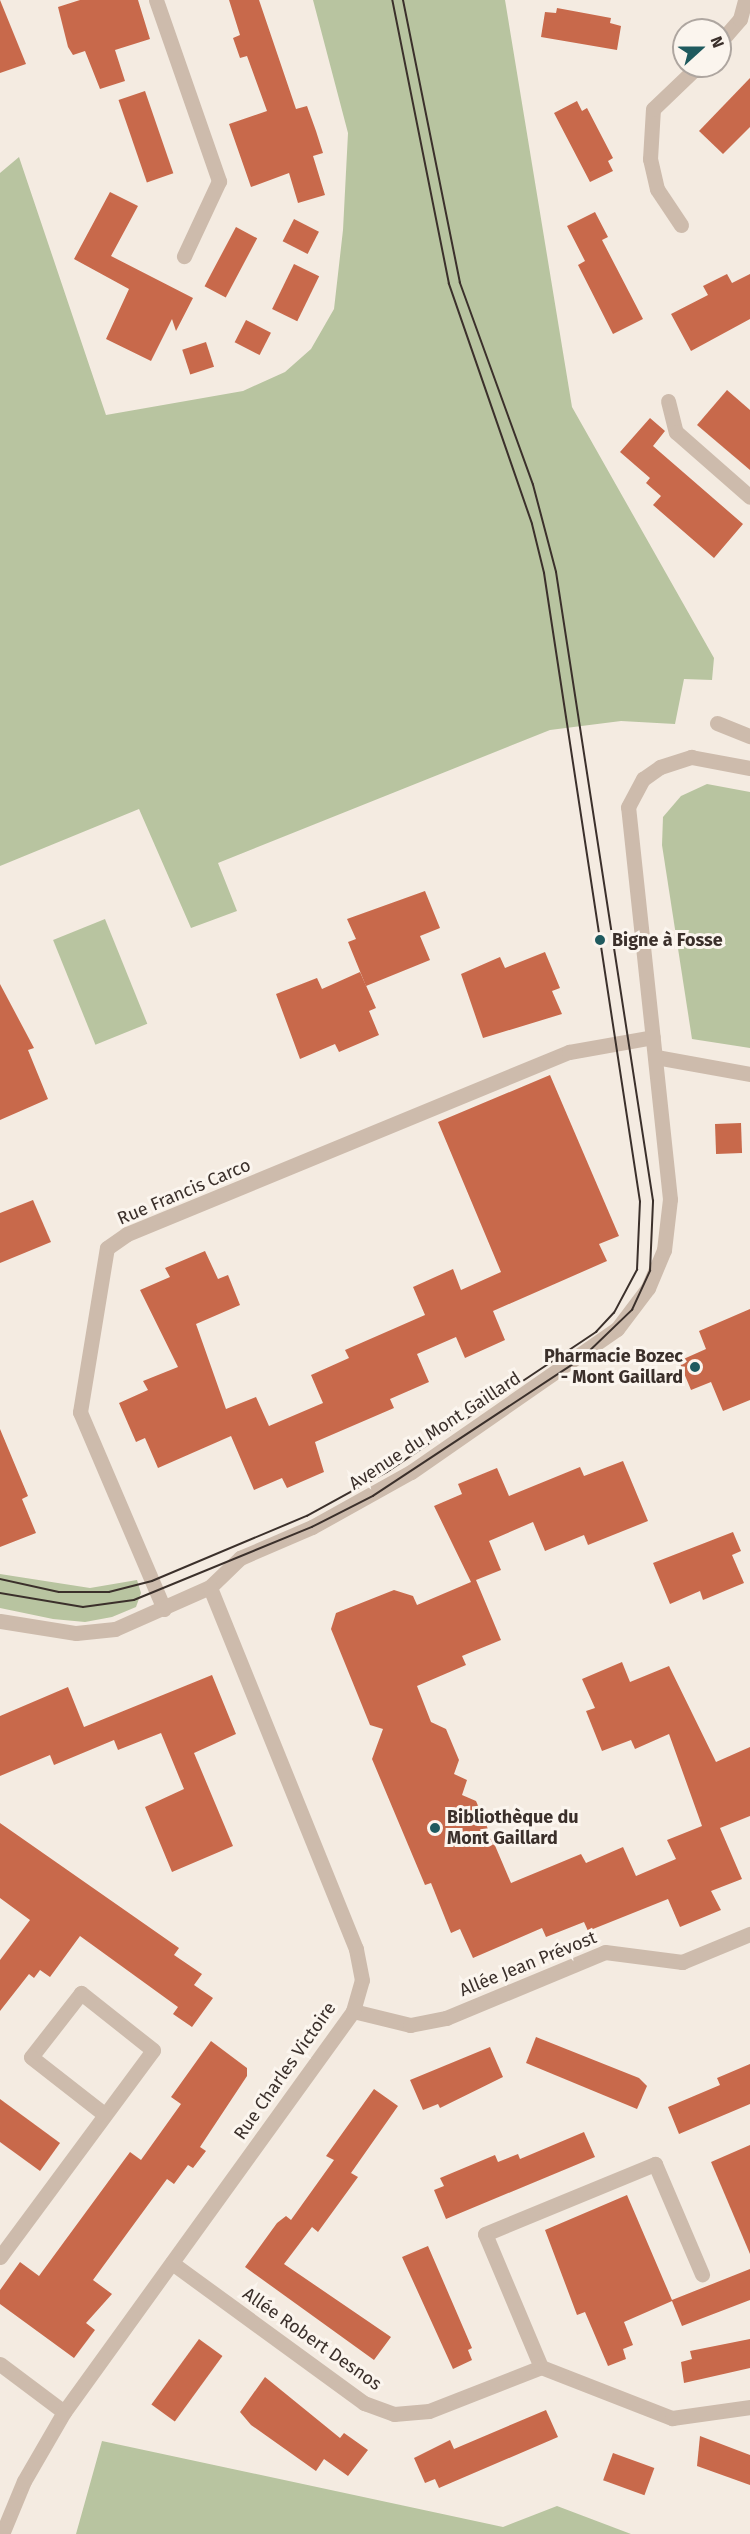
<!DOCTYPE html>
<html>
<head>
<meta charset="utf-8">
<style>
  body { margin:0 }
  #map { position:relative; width:750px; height:2534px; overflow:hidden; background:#f4ebe1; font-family:"Fira Sans",sans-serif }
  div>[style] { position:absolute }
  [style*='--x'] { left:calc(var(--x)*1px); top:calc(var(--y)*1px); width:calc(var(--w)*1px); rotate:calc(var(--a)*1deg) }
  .green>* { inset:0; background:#b8c4a0; transform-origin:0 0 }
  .building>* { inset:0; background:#c8694b; transform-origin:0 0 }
  .street>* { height:15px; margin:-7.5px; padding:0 7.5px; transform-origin:7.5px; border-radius:7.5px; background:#cdbbac }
  .tram>* { height:1.5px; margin:-0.75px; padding:0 0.75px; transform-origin:0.75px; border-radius:0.75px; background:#3b302b }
  .dots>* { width:16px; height:16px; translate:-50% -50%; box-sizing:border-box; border:3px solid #fbf5ee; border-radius:50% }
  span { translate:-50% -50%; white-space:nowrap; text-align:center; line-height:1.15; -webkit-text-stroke:6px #fbf5ee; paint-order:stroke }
  .poi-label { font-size:18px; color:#3b302b; font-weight:700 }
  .left { translate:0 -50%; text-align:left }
  .right { translate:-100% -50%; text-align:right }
  .street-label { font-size:18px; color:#3b302b }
  .north { position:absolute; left:672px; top:18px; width:60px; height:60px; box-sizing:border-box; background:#fbf5ee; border:2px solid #aea6a0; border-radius:50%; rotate:69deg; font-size:16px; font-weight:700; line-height:24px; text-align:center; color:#3b302b }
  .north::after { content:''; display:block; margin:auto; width:21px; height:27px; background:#1f5a5e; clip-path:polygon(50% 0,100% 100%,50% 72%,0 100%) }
</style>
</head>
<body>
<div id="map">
  <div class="green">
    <i style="clip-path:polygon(313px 0,505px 0,572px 407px,714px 658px,712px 680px,684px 679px,675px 724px,621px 721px,550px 730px,218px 863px,237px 911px,191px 928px,139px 809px,0 866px,0 173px,19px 157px,106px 415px,243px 391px,285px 372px,311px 349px,334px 309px,343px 230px,348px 133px)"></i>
    <i style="clip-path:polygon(707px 784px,750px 792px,750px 1048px,692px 1039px,662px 845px,663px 817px,681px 796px)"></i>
    <i style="left:105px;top:919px;width:113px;height:56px;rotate:68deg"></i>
    <i style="clip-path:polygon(0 1574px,90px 1588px,137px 1580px,141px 1593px,136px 1607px,112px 1617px,85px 1622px,53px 1619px,0 1608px)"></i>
    <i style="clip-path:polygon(102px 2441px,503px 2527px,557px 2506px,631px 2534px,76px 2534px)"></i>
  </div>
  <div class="building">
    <i style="clip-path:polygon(0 0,26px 64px,0 73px)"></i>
    <i style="clip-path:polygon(80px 0,138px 0,150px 39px,115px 50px,125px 81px,100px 89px,85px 51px,73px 55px,68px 47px,58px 7px)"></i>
    <i style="clip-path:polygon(229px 0,259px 0,296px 109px,307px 106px,316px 131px,323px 153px,313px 156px,325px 195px,298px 203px,289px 173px,251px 187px,229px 124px,267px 111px,247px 56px,240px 58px,233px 38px,240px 35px)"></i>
    <i style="clip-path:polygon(557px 8px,611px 18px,610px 23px,621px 26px,617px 50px,541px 37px,545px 12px,556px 13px)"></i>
    <i style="clip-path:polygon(750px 78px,750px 127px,723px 154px,699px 131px)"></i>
    <i style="left:145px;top:91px;width:87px;height:28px;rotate:71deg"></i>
    <i style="clip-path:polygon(577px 101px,582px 111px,587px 108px,613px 158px,608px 161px,613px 171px,590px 182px,554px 113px)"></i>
    <i style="clip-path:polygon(110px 192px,138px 206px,111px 256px,193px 298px,176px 331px,172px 319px,151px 361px,106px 339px,129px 289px,74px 259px)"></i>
    <i style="clip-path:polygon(595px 212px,608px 237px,602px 240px,643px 319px,613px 334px,578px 265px,585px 261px,567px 226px)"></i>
    <i style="left:294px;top:219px;width:28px;height:25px;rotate:27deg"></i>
    <i style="left:236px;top:227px;width:24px;height:67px;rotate:28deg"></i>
    <i style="left:294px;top:264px;width:28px;height:50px;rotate:26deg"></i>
    <i style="clip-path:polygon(727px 274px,732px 283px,750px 274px,750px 319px,691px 351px,671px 314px,708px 295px,703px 286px)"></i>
    <i style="left:246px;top:320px;width:28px;height:25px;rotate:27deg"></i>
    <i style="left:206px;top:342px;width:26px;height:25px;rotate:72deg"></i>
    <i style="clip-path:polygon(727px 390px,750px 410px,750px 470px,697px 425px)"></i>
    <i style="clip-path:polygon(650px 418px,665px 431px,653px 446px,743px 524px,714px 558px,653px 505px,661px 496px,646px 483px,650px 478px,620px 452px)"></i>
    <i style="clip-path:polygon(425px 891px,440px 928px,420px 936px,430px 960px,366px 986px,348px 942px,356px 939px,347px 919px)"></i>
    <i style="clip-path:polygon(545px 952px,560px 988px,552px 991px,562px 1014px,483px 1038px,461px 974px,500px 957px,505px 968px)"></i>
    <i style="clip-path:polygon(360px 972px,376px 1008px,369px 1011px,379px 1035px,339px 1052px,335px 1044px,300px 1059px,276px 994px,317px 978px,322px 989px)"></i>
    <i style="clip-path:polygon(0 984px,34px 1048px,28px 1050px,48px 1099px,0 1120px)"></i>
    <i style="clip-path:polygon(550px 1075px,619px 1236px,599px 1244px,607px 1261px,493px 1311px,505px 1340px,465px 1358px,456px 1337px,417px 1354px,429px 1382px,390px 1399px,394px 1408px,315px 1442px,324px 1472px,287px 1488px,282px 1478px,254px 1490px,231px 1436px,158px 1468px,145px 1438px,136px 1442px,119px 1403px,148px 1390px,143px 1381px,178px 1367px,140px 1290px,170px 1277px,165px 1268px,205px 1251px,218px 1279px,228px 1275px,240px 1305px,196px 1324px,226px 1409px,256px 1397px,269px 1426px,323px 1403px,311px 1375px,349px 1358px,345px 1350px,425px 1315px,413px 1287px,453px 1269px,461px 1290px,501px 1272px,438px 1122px)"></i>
    <i style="left:741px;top:1123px;width:30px;height:26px;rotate:88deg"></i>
    <i style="clip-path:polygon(33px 1200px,51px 1242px,0 1263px,0 1213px)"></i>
    <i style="clip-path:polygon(750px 1309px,750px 1400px,723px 1411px,711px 1382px,691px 1390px,679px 1361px,706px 1349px,699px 1331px)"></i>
    <i style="clip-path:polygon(0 1429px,28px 1496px,22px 1499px,36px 1533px,0 1547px)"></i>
    <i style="clip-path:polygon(623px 1461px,648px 1521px,588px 1545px,584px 1535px,545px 1551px,533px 1522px,489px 1541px,501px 1570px,476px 1580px,501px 1640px,462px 1656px,466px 1665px,417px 1686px,431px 1722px,446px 1729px,459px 1760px,454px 1774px,467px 1780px,462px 1795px,476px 1801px,511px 1883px,581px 1854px,586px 1863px,623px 1847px,636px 1876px,676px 1859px,667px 1840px,702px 1826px,669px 1734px,635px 1749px,631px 1740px,602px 1751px,586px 1711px,595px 1708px,582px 1679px,622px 1662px,630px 1682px,669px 1666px,716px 1762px,750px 1747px,750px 1816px,720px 1828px,742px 1879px,711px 1891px,721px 1910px,680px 1927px,668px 1899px,588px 1931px,584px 1922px,546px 1937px,542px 1928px,473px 1958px,460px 1929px,451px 1933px,431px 1883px,425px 1885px,372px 1759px,383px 1729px,370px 1725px,331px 1629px,336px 1613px,394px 1590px,413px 1596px,417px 1605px,471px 1582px,434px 1506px,462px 1494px,458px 1484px,497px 1468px,509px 1496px,580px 1467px,584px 1476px)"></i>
    <i style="clip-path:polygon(733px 1532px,741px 1551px,732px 1555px,744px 1583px,703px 1600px,700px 1591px,670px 1604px,653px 1563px)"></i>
    <i style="clip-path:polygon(212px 1675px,236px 1734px,194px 1753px,233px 1846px,172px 1872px,145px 1807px,184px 1789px,161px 1733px,118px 1750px,114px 1740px,54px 1765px,50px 1755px,0 1776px,0 1716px,68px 1687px,84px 1727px)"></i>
    <i style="clip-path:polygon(0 1823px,179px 1948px,174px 1955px,202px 1974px,194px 1985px,213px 1998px,192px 2027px,173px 2014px,178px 2007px,80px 1936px,50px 1977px,40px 1970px,34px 1978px,29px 1974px,0 2011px,0 1960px,30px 1920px,0 1898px)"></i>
    <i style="clip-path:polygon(536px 2037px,639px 2078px,647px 2086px,637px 2109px,526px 2063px)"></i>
    <i style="clip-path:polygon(211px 2041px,247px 2068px,247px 2076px,200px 2147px,206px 2151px,193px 2168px,188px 2165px,174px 2184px,167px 2179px,93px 2280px,112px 2294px,86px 2323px,95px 2330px,74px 2358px,0 2304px,0 2290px,20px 2262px,39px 2276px,130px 2152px,141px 2160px,181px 2104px,171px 2097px)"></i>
    <i style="clip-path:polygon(490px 2047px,503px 2077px,440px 2108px,438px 2104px,423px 2110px,410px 2080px)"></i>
    <i style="clip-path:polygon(750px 2064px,750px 2104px,679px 2134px,668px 2107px,720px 2085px,717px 2078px)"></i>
    <i style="clip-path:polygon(374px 2089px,398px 2106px,351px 2173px,358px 2177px,318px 2232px,312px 2227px,284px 2264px,391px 2337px,374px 2360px,245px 2267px,277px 2223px,286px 2216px,291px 2220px,334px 2160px,326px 2156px)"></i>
    <i style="clip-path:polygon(0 2099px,60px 2143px,40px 2171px,0 2142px)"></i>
    <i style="clip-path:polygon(584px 2132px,595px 2157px,446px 2219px,434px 2190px,444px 2186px,440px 2178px,495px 2155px,498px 2162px,518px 2154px,520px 2159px)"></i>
    <i style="clip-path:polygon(750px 2145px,750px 2254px,711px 2162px)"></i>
    <i style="clip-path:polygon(627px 2195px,672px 2300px,750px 2269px,750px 2300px,682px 2326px,672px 2301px,624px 2322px,633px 2345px,623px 2349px,626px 2359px,608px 2366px,585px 2312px,577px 2315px,545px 2230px)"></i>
    <i style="clip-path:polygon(428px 2246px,472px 2348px,468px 2350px,472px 2360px,453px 2369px,402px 2257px)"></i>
    <i style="left:199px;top:2339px;width:29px;height:81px;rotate:36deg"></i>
    <i style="clip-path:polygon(750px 2339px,750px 2368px,684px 2383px,681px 2362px,692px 2359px,690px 2351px)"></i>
    <i style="clip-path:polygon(265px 2377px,340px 2438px,344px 2433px,368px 2450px,348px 2476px,324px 2459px,316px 2471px,251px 2425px,240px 2412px)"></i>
    <i style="clip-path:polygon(546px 2410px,558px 2437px,439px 2488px,435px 2479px,425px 2483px,414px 2458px,450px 2440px,454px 2449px)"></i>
    <i style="clip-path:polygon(700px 2436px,750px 2455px,750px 2485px,697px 2466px)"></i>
    <i style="left:613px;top:2453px;width:44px;height:29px;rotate:20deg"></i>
  </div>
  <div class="street">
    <i style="--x:156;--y:0;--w:192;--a:70.8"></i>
    <i style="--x:219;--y:181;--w:83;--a:115"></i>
    <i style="--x:720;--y:42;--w:30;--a:-49"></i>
    <i style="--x:740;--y:19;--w:20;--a:-75"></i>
    <i style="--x:681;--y:225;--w:43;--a:-123.7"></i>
    <i style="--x:657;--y:189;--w:31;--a:-103"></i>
    <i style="--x:650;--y:159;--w:50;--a:-86.6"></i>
    <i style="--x:653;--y:109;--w:62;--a:-43.7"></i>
    <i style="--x:668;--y:401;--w:32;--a:76"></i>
    <i style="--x:676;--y:432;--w:98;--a:41.3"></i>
    <i style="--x:717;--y:723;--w:35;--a:22"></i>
    <i style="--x:656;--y:1057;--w:96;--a:10.3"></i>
    <i style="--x:164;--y:1609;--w:214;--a:-113.1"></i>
    <i style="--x:80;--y:1412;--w:166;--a:-80.7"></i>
    <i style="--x:107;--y:1248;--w:24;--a:-35"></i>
    <i style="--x:127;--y:1234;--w:478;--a:-22.4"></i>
    <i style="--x:569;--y:1052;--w:85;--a:-10.1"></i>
    <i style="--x:0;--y:1621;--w:77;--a:9"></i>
    <i style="--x:76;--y:1633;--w:39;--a:-6"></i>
    <i style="--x:115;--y:1629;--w:104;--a:-23.9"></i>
    <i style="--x:210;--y:1587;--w:42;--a:-44"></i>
    <i style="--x:240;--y:1558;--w:78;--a:-23.3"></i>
    <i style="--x:312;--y:1527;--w:113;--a:-29.1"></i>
    <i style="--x:411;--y:1472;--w:251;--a:-34.8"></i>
    <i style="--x:617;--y:1329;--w:51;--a:-52.9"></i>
    <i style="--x:648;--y:1288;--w:41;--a:-67.2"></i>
    <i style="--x:664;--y:1250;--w:51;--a:-83.3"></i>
    <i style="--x:670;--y:1199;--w:394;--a:-96.1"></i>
    <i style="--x:628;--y:807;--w:32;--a:-62"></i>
    <i style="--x:643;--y:779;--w:21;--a:-35"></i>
    <i style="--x:660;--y:767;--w:33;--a:-18"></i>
    <i style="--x:691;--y:757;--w:60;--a:10.6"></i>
    <i style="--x:353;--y:2011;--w:59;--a:13.8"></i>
    <i style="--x:410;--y:2025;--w:37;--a:-11"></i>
    <i style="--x:446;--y:2018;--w:172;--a:-22.5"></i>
    <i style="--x:605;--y:1952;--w:78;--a:7.4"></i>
    <i style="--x:682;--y:1962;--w:74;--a:-22.4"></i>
    <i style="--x:0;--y:2257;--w:257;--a:-53.5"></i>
    <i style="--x:153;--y:2050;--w:92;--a:-141.6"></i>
    <i style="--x:81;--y:1993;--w:81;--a:128"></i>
    <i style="--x:31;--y:2057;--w:93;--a:38"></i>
    <i style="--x:172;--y:2263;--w:238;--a:36.1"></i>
    <i style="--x:364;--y:2403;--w:32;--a:20"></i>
    <i style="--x:394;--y:2414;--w:35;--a:-5"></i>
    <i style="--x:429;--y:2411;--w:120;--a:-21.4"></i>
    <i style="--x:541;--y:2367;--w:144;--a:-112.8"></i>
    <i style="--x:485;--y:2234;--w:184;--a:-22.4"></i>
    <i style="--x:655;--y:2164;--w:120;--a:66.9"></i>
    <i style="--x:0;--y:2364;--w:80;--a:36.9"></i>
    <i style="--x:541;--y:2367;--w:141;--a:21.3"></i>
    <i style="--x:672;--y:2418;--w:79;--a:-8"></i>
    <i style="--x:2;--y:2534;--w:57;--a:-67.5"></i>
    <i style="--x:24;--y:2481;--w:80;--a:-59.9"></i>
    <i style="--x:64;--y:2412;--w:494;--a:-54.2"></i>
    <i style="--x:353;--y:2011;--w:32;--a:-74"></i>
    <i style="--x:362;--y:1980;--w:32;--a:-101"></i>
    <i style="--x:356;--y:1949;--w:390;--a:-112"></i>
  </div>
  <div class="tram">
    <i style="--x:0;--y:1579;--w:60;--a:12.4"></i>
    <i style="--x:59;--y:1592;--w:50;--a:0"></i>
    <i style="--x:109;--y:1592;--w:44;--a:-14.3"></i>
    <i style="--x:152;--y:1581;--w:168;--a:-22.8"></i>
    <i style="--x:307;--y:1516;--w:91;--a:-28.8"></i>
    <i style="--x:387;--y:1472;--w:252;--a:-33.8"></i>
    <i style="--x:596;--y:1332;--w:26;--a:-47"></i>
    <i style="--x:614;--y:1313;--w:49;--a:-61.9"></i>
    <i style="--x:637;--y:1270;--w:68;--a:-87.5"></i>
    <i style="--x:640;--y:1202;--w:636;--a:-98.68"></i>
    <i style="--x:544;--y:573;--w:50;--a:-103.8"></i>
    <i style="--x:532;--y:524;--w:254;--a:-109.1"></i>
    <i style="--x:449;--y:284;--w:290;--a:-101.3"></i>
    <i style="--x:0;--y:1593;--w:84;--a:9.6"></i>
    <i style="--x:83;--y:1607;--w:51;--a:-7.8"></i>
    <i style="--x:134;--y:1600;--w:192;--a:-22.3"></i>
    <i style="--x:312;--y:1527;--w:68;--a:-26.9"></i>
    <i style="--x:373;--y:1496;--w:249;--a:-33.4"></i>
    <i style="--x:581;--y:1359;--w:71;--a:-43.9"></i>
    <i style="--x:632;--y:1310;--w:43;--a:-65.2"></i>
    <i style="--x:650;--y:1271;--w:70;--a:-87.5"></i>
    <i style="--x:653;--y:1201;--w:636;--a:-98.77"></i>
    <i style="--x:556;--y:572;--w:90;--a:-104.8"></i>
    <i style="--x:533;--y:485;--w:215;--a:-109.9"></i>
    <i style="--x:460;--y:283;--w:289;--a:-101.4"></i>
  </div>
  <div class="dots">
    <i style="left:600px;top:940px;background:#1f5a5e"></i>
    <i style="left:695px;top:1367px;background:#1f5a5e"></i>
    <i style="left:435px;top:1828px;background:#1f5a5e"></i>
  </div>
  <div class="poi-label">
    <span class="left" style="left:612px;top:940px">Bigne à Fosse</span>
    <span class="right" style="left:683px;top:1367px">Pharmacie Bozec<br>- Mont Gaillard</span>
    <span class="left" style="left:447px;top:1828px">Bibliothèque du<br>Mont Gaillard</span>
  </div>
  <div class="street-label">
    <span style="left:184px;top:1192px;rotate:-23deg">Rue Francis Carco</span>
    <span style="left:435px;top:1431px;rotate:-33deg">Avenue du Mont Gaillard</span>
    <span style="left:528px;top:1964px;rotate:-22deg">Allée Jean Prévost</span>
    <span style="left:285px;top:2071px;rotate:-55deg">Rue Charles Victoire</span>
    <span style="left:312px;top:2339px;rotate:35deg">Allée Robert Desnos</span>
  </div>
  <div class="north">N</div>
</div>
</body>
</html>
